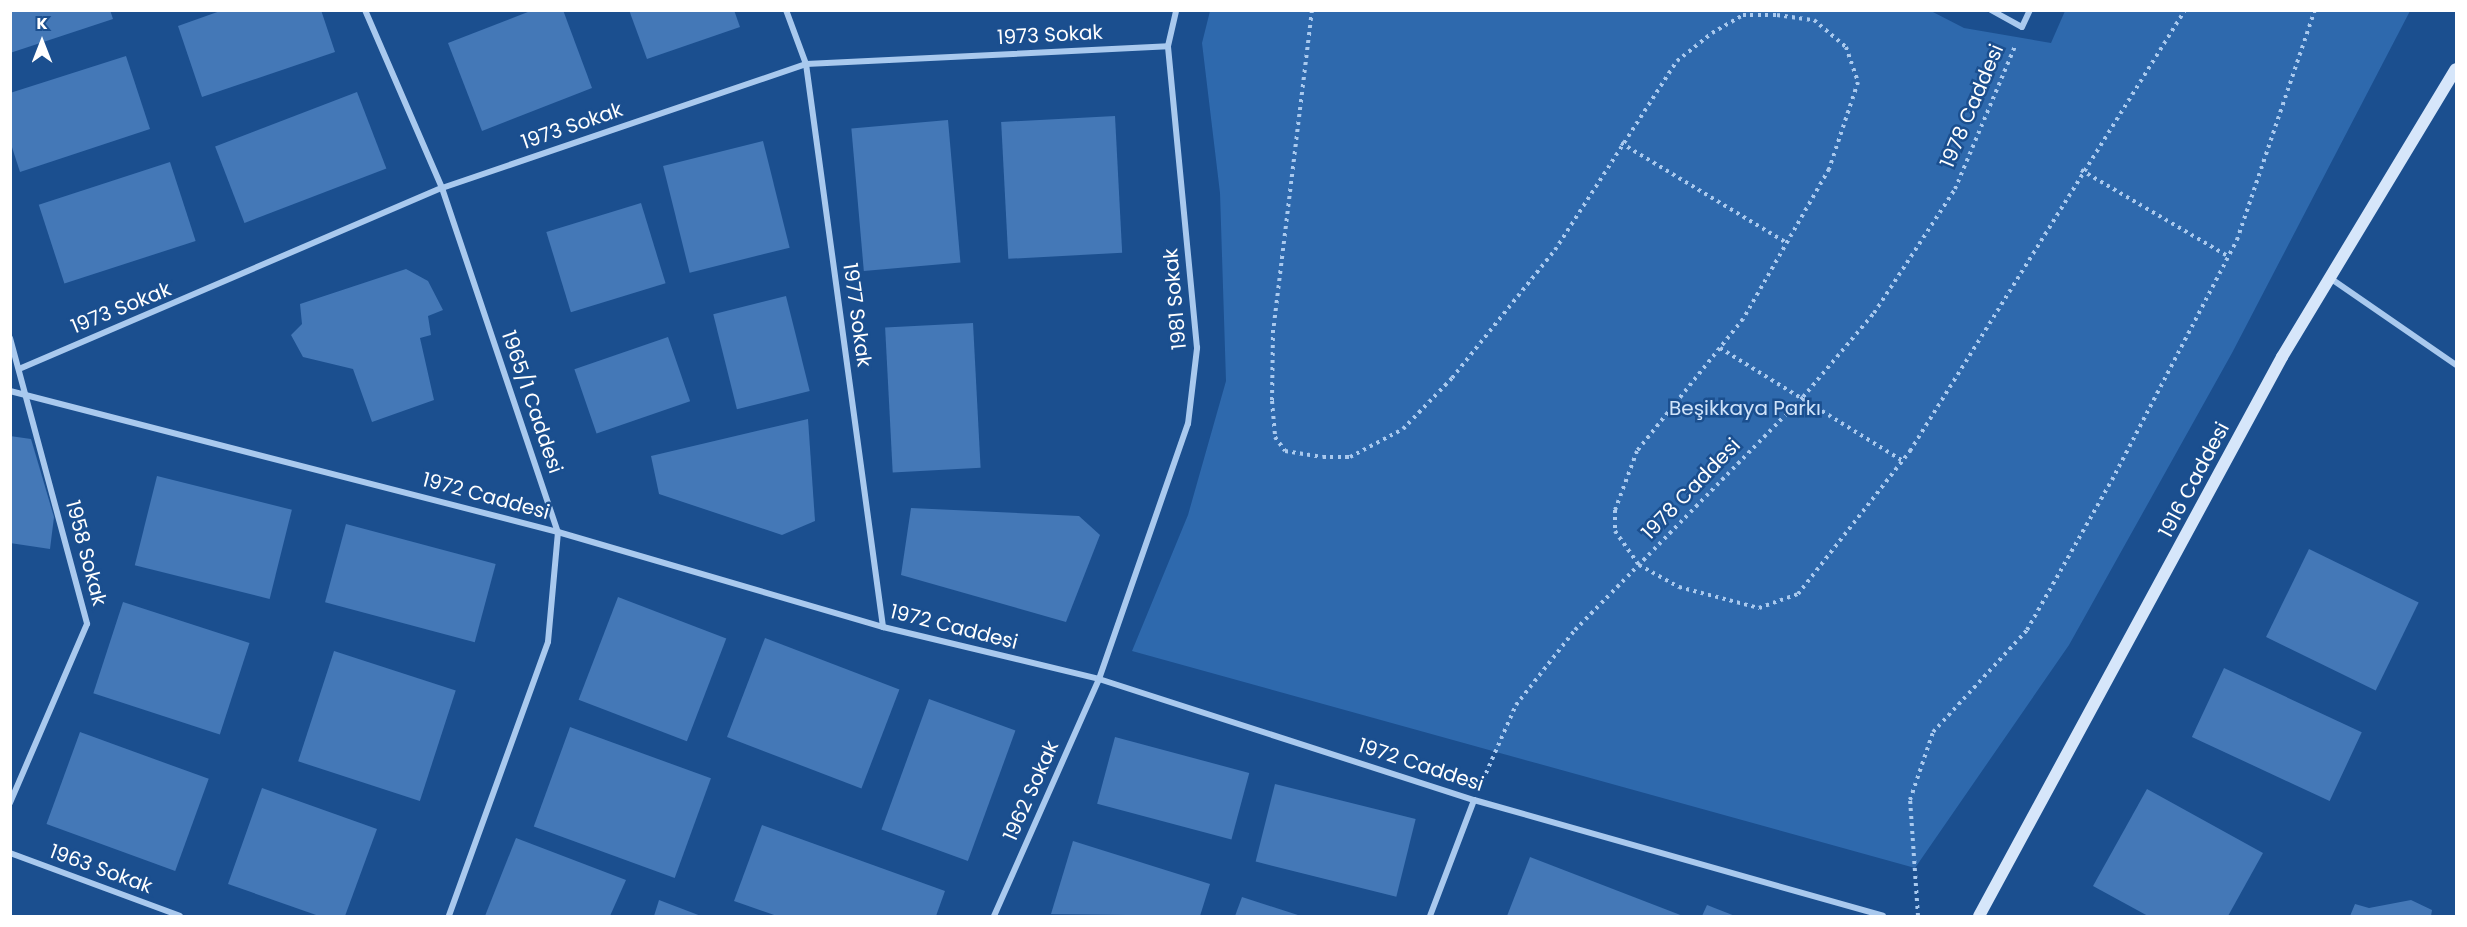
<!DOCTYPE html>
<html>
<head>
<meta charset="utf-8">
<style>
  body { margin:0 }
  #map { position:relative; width:2467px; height:927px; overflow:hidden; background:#1b4f8f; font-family:Poppins,sans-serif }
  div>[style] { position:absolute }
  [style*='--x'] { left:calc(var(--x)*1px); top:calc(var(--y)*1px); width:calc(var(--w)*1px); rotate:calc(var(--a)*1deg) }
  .green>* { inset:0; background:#2e69ad }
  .building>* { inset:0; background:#4478b7; transform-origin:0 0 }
  .path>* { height:4px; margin-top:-2px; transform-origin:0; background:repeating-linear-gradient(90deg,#a9c9ee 0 3px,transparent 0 7.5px) }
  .street>* { height:6px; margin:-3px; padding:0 3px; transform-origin:3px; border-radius:3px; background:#a9c9ee }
  .secondary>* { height:12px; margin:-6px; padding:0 6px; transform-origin:6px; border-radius:6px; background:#d6e6fa }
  span { translate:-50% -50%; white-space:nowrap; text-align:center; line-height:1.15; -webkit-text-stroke:5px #1b4f8f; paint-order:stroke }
  .street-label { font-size:20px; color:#fff }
  .park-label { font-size:20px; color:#cfe3fa }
  .frame { position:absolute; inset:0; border:12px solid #fff; pointer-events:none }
  .north { position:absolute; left:12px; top:12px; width:60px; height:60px; -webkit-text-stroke:4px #1b4f8f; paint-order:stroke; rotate:0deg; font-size:16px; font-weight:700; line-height:24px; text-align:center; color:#fff }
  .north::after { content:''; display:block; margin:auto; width:21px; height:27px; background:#fff; clip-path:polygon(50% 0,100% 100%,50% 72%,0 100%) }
</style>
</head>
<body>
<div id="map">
  <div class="green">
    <i style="clip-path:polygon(1931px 11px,1964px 28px,2051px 43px,2065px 11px,2410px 11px,2232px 353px,2069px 645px,1915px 868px,1132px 651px,1188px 515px,1226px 381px,1220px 193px,1202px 43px,1210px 11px)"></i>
  </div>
  <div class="building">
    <i style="clip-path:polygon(10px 10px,110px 10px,113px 19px,10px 53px)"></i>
    <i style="clip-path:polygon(223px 10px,321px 10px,335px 52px,202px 97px,178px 26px)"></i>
    <i style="clip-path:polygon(533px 10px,563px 10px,592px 88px,482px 131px,448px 43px)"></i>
    <i style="clip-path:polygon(629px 10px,734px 10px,740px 27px,647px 59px)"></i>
    <i style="clip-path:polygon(126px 56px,150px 129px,20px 172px,10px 141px,10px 93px)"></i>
    <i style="left:357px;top:92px;width:82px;height:152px;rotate:69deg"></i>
    <i style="left:1115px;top:116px;width:137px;height:114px;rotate:87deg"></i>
    <i style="left:948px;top:120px;width:143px;height:97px;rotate:85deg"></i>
    <i style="left:763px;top:141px;width:110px;height:103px;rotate:76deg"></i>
    <i style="left:170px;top:162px;width:83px;height:138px;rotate:72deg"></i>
    <i style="left:641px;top:203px;width:84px;height:99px;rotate:73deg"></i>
    <i style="clip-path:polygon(406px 269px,428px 281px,443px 310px,428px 316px,431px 335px,420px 338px,434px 400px,372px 422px,353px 369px,303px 357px,291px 335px,302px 324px,300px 304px)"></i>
    <i style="left:786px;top:296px;width:98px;height:75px;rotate:76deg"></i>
    <i style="left:973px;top:323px;width:145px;height:88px;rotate:87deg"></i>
    <i style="left:668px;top:337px;width:68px;height:99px;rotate:71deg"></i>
    <i style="clip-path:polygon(808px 419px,815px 521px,782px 535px,659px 494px,651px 456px)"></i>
    <i style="clip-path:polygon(10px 436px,31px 439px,54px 517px,50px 549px,10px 543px)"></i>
    <i style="left:157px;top:476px;width:139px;height:92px;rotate:14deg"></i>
    <i style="clip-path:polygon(911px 508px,1079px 516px,1100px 535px,1066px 622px,901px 575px)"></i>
    <i style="left:346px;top:524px;width:155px;height:81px;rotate:15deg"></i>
    <i style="left:2309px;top:549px;width:122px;height:98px;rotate:26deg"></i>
    <i style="left:618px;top:597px;width:116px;height:110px;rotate:21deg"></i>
    <i style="left:123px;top:602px;width:133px;height:96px;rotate:18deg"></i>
    <i style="left:765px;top:638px;width:144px;height:106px;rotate:21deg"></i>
    <i style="left:334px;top:651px;width:128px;height:116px;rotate:18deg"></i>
    <i style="left:2224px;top:668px;width:152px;height:76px;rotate:25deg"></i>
    <i style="left:929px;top:699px;width:92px;height:139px;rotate:20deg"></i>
    <i style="left:570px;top:727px;width:150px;height:106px;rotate:20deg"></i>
    <i style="left:80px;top:732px;width:137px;height:98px;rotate:20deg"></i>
    <i style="left:1115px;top:737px;width:139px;height:69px;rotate:15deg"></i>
    <i style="left:1275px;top:784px;width:145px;height:80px;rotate:14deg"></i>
    <i style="clip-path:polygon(262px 788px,377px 829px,345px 916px,319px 916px,228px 884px)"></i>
    <i style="clip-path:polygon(2147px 789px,2263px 853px,2228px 916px,2148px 916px,2093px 886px)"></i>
    <i style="clip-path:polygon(762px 825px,945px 891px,936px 916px,777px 916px,734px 901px)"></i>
    <i style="clip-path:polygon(516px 838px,626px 880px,610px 916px,485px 916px)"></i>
    <i style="clip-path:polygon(1073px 841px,1210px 884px,1200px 916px,1051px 914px)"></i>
    <i style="clip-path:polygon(1530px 857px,1683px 916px,1507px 916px)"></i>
    <i style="clip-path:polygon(1242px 897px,1301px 916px,1235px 916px)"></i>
    <i style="clip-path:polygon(659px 900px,701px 916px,654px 916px)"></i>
    <i style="clip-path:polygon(2411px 900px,2432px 910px,2431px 916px,2350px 916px,2355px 904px,2369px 908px)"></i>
    <i style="clip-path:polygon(1707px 905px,1735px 916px,1702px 916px)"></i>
  </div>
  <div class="path">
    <i style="--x:1312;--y:10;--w:322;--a:96.9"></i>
    <i style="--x:1273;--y:330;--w:71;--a:90.8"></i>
    <i style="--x:1272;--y:401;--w:36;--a:85"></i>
    <i style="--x:1275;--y:437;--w:17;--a:54"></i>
    <i style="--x:1285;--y:451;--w:38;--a:9"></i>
    <i style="--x:1323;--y:457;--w:27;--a:0"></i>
    <i style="--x:1350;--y:457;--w:60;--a:-27.8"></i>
    <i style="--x:1403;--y:429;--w:71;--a:-46.1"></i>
    <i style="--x:1452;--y:378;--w:164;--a:-51.2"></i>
    <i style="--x:1555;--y:250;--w:225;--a:-57.2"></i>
    <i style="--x:1677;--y:61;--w:45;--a:-38.7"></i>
    <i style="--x:1712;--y:33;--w:36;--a:-30"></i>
    <i style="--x:1743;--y:15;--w:34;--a:0"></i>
    <i style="--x:1777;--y:15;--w:37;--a:8"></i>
    <i style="--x:1814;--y:20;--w:42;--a:40.2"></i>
    <i style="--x:1846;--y:47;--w:37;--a:71"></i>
    <i style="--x:1858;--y:82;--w:92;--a:108.4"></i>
    <i style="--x:1829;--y:169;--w:173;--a:119.8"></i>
    <i style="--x:1743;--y:319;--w:169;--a:128.8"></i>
    <i style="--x:1637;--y:451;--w:63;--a:110.4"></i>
    <i style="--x:1615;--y:510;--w:21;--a:90"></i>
    <i style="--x:1615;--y:531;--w:42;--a:54.8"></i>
    <i style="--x:1639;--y:565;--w:46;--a:28.8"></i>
    <i style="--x:1679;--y:587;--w:83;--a:14.7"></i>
    <i style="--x:1759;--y:608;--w:41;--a:-19.7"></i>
    <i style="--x:1798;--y:594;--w:182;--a:-51.9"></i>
    <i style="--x:1910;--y:451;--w:520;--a:-58.05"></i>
    <i style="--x:1621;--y:143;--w:194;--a:31.1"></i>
    <i style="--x:2081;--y:170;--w:172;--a:30.4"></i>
    <i style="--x:1720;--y:348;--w:215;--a:31.7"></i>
    <i style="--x:1483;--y:780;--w:82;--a:-66.3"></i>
    <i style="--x:1516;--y:705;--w:95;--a:-51.8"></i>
    <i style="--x:1575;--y:630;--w:326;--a:-45.6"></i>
    <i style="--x:1803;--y:397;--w:110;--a:-49.8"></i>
    <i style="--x:1874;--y:313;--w:148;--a:-56.8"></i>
    <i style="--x:1955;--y:189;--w:155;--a:-67.2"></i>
    <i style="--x:1918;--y:916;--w:116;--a:-93.9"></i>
    <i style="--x:1910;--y:800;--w:72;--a:-71.3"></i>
    <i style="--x:1933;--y:732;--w:139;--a:-47.3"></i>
    <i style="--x:2027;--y:630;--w:172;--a:-60.5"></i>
    <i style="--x:2112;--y:480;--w:271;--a:-62.5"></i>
    <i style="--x:2237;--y:240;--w:243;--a:-71.3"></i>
  </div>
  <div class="street">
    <i style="--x:365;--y:10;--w:194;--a:66.6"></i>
    <i style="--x:442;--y:188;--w:363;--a:71.4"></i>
    <i style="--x:558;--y:532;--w:110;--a:95.2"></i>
    <i style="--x:548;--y:642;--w:291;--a:109.9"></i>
    <i style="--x:786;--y:10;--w:58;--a:69.7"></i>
    <i style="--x:806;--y:64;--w:568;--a:82.21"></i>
    <i style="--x:1991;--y:10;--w:35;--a:29"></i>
    <i style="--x:2022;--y:27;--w:19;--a:-65"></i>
    <i style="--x:2330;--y:278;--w:153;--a:34.6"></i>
    <i style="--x:10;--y:338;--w:296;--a:74.9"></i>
    <i style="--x:87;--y:624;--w:195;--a:113.3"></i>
    <i style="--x:19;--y:369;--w:460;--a:-23.2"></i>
    <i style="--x:442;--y:188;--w:385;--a:-18.8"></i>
    <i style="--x:806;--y:64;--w:362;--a:-2.8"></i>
    <i style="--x:10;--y:391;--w:566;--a:14.43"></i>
    <i style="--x:558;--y:532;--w:339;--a:16.3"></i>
    <i style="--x:883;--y:627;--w:222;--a:13.5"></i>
    <i style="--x:1099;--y:679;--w:394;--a:17.9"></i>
    <i style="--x:1474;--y:800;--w:425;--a:15.8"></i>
    <i style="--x:10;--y:853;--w:181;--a:20.3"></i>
    <i style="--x:994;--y:916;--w:259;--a:-66.1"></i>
    <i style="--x:1099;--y:679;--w:270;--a:-70.8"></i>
    <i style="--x:1188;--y:424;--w:77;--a:-83.2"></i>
    <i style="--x:1197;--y:348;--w:303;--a:-95.5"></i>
    <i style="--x:1168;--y:46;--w:37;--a:-77"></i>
    <i style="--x:1430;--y:916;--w:124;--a:-69.2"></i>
  </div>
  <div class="secondary">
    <i style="--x:1979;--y:916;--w:636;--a:-61.54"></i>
    <i style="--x:2282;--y:357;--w:336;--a:-58.9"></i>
  </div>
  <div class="street-label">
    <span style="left:1050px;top:35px;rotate:-3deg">1973 Sokak</span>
    <span style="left:1972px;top:106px;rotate:-67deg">1978 Caddesi</span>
    <span style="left:572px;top:126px;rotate:-19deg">1973 Sokak</span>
    <span style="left:1175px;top:299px;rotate:-95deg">1981 Sokak</span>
    <span style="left:121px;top:308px;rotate:-22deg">1973 Sokak</span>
    <span style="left:857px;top:315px;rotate:82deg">1977 Sokak</span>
    <span style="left:532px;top:402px;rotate:71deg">1965/1 Caddesi</span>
    <span style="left:2194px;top:480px;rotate:-62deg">1916 Caddesi</span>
    <span style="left:1691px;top:489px;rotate:-46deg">1978 Caddesi</span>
    <span style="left:486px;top:496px;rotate:15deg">1972 Caddesi</span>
    <span style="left:86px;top:553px;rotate:75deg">1958 Sokak</span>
    <span style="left:954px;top:627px;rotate:14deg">1972 Caddesi</span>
    <span style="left:1421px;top:765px;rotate:18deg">1972 Caddesi</span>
    <span style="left:1031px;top:791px;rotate:-66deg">1962 Sokak</span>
    <span style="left:101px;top:869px;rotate:20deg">1963 Sokak</span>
  </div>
  <div class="park-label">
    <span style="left:1745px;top:408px">Beşikkaya Parkı</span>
  </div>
  <div class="frame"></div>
  <div class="north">K</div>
</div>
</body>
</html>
